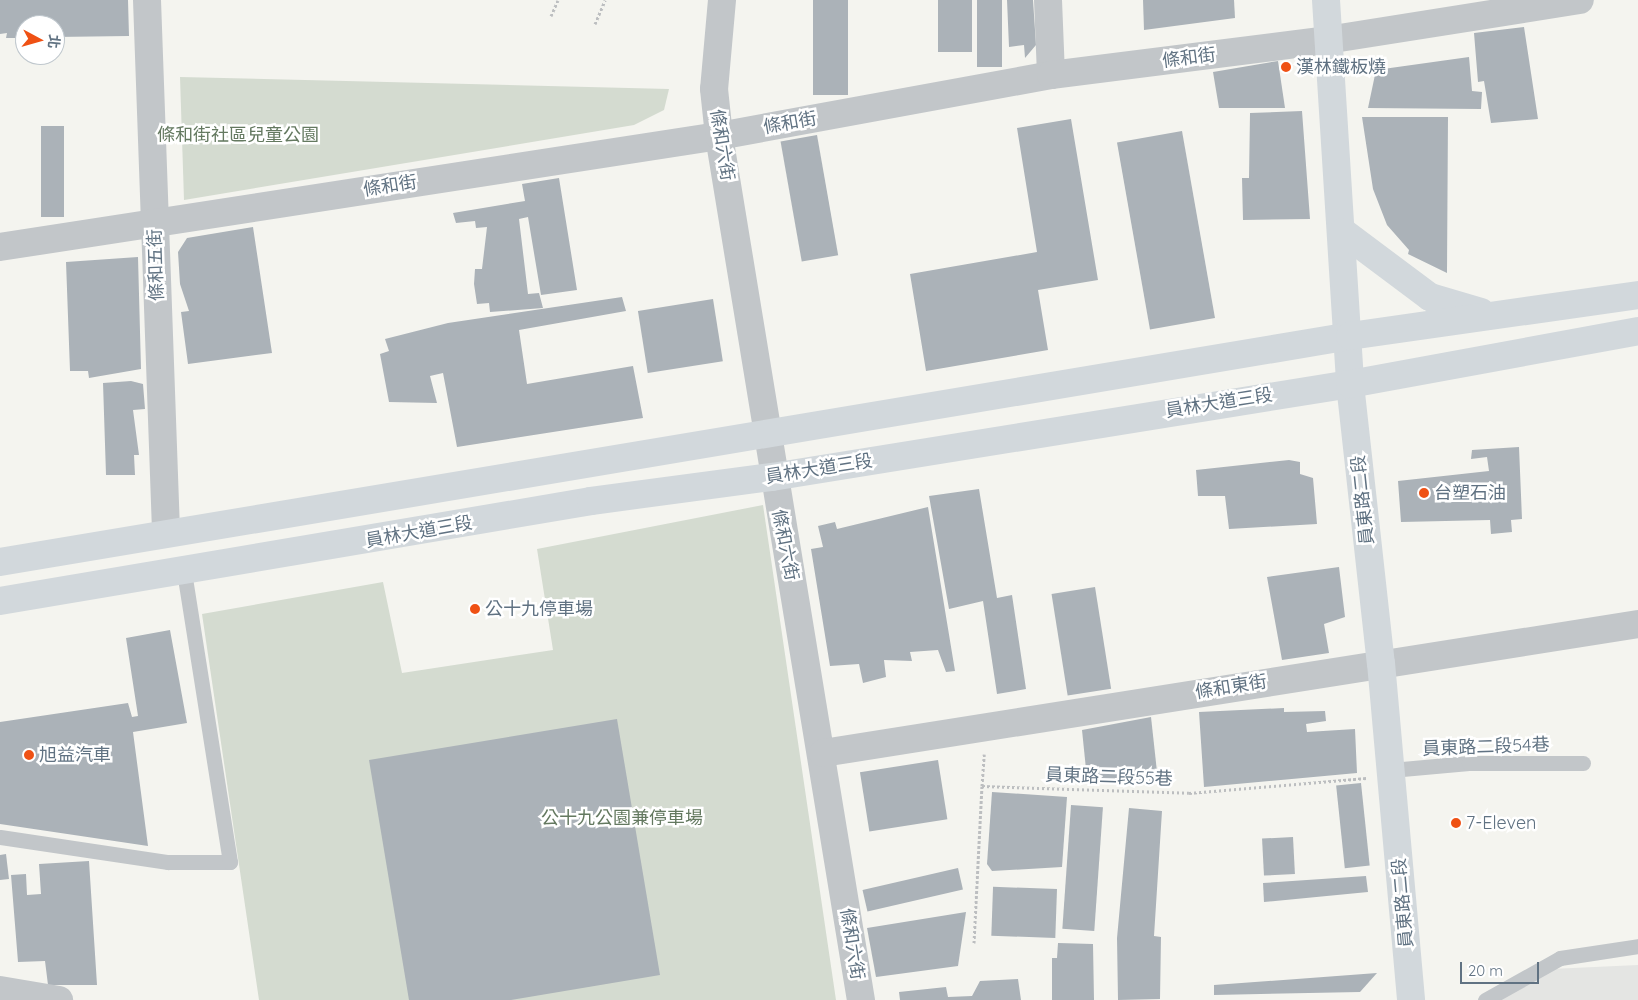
<!DOCTYPE html>
<html>
<head>
<meta charset="utf-8">
<style>
  body { margin:0 }
  #map { position:relative; width:1638px; height:1000px; overflow:hidden; background:#f4f4ef; font-family:Quicksand,"Noto Sans TC",sans-serif }
  div>[style] { position:absolute }
  [style*='--x'] { left:calc(var(--x)*1px); top:calc(var(--y)*1px); width:calc(var(--w)*1px); rotate:calc(var(--a)*1deg) }
  .built>* { inset:0; background:#e4e5e3 }
  .green>* { inset:0; background:#d4dbd0 }
  .building>* { inset:0; background:#abb2b8; transform-origin:0 0 }
  .path>* { height:3px; margin-top:-1.5px; transform-origin:0; background:repeating-linear-gradient(90deg,#bcbec0 0 2.5px,transparent 0 5px) }
  .lane>* { height:15px; margin:-7.5px; padding:0 7.5px; transform-origin:7.5px; border-radius:7.5px; background:#c2c6c9 }
  .street>* { height:28px; margin:-14px; padding:0 14px; transform-origin:14px; border-radius:14px; background:#c2c6c9 }
  .secondary>* { height:28px; margin:-14px; padding:0 14px; transform-origin:14px; border-radius:14px; background:#d2d8dc }
  .dots>* { width:14px; height:14px; translate:-50% -50%; box-sizing:border-box; border:2px solid #fff; border-radius:50% }
  span { translate:-50% -50%; white-space:nowrap; text-align:center; line-height:1.15; -webkit-text-stroke:5px #fff; paint-order:stroke }
  .street-label { font-size:18px; color:#607282 }
  .poi-label { font-size:18px; color:#607282 }
  .left { translate:0 -50%; text-align:left }
  .park-label { font-size:18px; color:#647960 }
  .north { position:absolute; left:15px; top:15px; width:50px; height:50px; box-sizing:border-box; background:#fff; border:1px solid #bfc7cd; border-radius:50%; rotate:96deg; font-size:14px; font-weight:700; line-height:20px; text-align:center; color:#607282 }
  .north::after { content:''; display:block; margin:auto; width:18px; height:22px; background:#ef5114; clip-path:polygon(50% 0,100% 100%,50% 72%,0 100%) }
  .scale { position:absolute; left:1460px; top:962px; width:79px; height:22px; box-sizing:border-box; border:2px solid #607282; border-top:0; padding-left:6px; font-size:15px; line-height:18px; white-space:nowrap; color:#607282; -webkit-text-stroke:4px #fff; paint-order:stroke }
</style>
</head>
<body>
<div id="map">
  <div class="built">
    <i style="clip-path:polygon(1638px 965px,1638px 1000px,1497px 1000px,1551px 969px)"></i>
  </div>
  <div class="green">
    <i style="clip-path:polygon(180px 77px,669px 89px,664px 110px,634px 125px,184px 200px)"></i>
    <i style="clip-path:polygon(763px 505px,836px 1000px,259px 1000px,202px 614px,383px 582px,402px 673px,553px 650px,537px 549px)"></i>
  </div>
  <div class="building">
    <i style="clip-path:polygon(0 0,128px 0,129px 36px,55px 37px,55px 25px,25px 25px,25px 38px,6px 38px,7px 33px,0 34px)"></i>
    <i style="left:813px;top:0;width:35px;height:95px"></i>
    <i style="left:938px;top:0;width:34px;height:52px"></i>
    <i style="left:977px;top:0;width:25px;height:67px"></i>
    <i style="clip-path:polygon(1007px 0,1033px 0,1036px 45px,1025px 58px,1024px 45px,1009px 47px)"></i>
    <i style="clip-path:polygon(1143px 0,1234px 0,1235px 18px,1144px 30px)"></i>
    <i style="clip-path:polygon(1524px 27px,1538px 119px,1491px 123px,1484px 81px,1478px 82px,1474px 33px)"></i>
    <i style="clip-path:polygon(1469px 57px,1472px 91px,1482px 92px,1481px 109px,1368px 108px,1376px 70px)"></i>
    <i style="clip-path:polygon(1278px 61px,1285px 108px,1219px 108px,1213px 72px)"></i>
    <i style="clip-path:polygon(1302px 111px,1310px 219px,1243px 220px,1242px 178px,1249px 178px,1250px 113px)"></i>
    <i style="clip-path:polygon(1362px 117px,1448px 117px,1447px 273px,1408px 254px,1409px 250px,1387px 225px,1373px 189px)"></i>
    <i style="clip-path:polygon(1071px 119px,1098px 280px,1038px 290px,1048px 350px,926px 371px,910px 274px,1037px 252px,1017px 128px)"></i>
    <i style="left:41px;top:126px;width:23px;height:91px"></i>
    <i style="left:1182px;top:131px;width:190px;height:66px;rotate:80deg"></i>
    <i style="left:817px;top:135px;width:122px;height:37px;rotate:80deg"></i>
    <i style="clip-path:polygon(559px 178px,577px 290px,541px 295px,528px 217px,519px 219px,528px 294px,539px 293px,543px 308px,490px 312px,489px 303px,477px 304px,474px 284px,475px 269px,482px 269px,487px 227px,476px 228px,475px 221px,456px 223px,453px 213px,525px 201px,522px 184px)"></i>
    <i style="clip-path:polygon(253px 227px,272px 353px,188px 364px,181px 312px,189px 311px,180px 284px,178px 252px,187px 238px)"></i>
    <i style="clip-path:polygon(138px 257px,141px 369px,89px 378px,88px 371px,70px 371px,66px 262px)"></i>
    <i style="clip-path:polygon(622px 297px,626px 311px,519px 330px,527px 384px,633px 366px,643px 418px,457px 447px,443px 373px,430px 376px,437px 403px,389px 402px,380px 354px,389px 351px,385px 339px,448px 323px)"></i>
    <i style="left:713px;top:299px;width:63px;height:76px;rotate:81deg"></i>
    <i style="clip-path:polygon(131px 381px,143px 384px,145px 409px,133px 410px,139px 455px,134px 455px,135px 475px,106px 475px,103px 383px)"></i>
    <i style="clip-path:polygon(1519px 447px,1522px 519px,1511px 520px,1512px 532px,1491px 534px,1490px 520px,1401px 522px,1398px 481px,1489px 471px,1487px 457px,1471px 459px,1472px 450px)"></i>
    <i style="clip-path:polygon(1289px 460px,1300px 462px,1300px 474px,1313px 478px,1317px 524px,1229px 529px,1225px 496px,1198px 496px,1196px 470px)"></i>
    <i style="clip-path:polygon(979px 489px,997px 598px,1012px 595px,1026px 689px,997px 694px,983px 601px,949px 609px,929px 496px)"></i>
    <i style="clip-path:polygon(928px 507px,955px 671px,946px 672px,938px 650px,910px 652px,912px 661px,884px 660px,886px 677px,863px 683px,859px 664px,830px 666px,811px 549px,823px 547px,818px 526px,835px 522px,837px 529px)"></i>
    <i style="clip-path:polygon(1339px 567px,1345px 617px,1324px 624px,1329px 653px,1282px 660px,1267px 577px)"></i>
    <i style="left:1095px;top:587px;width:103px;height:44px;rotate:81deg"></i>
    <i style="clip-path:polygon(170px 630px,187px 723px,133px 732px,148px 846px,0 824px,0 722px,128px 703px,132px 717px,138px 716px,126px 638px)"></i>
    <i style="clip-path:polygon(1284px 708px,1284px 712px,1325px 711px,1326px 721px,1306px 724px,1307px 732px,1355px 729px,1357px 773px,1204px 787px,1199px 712px)"></i>
    <i style="clip-path:polygon(1151px 717px,1158px 781px,1087px 779px,1082px 730px)"></i>
    <i style="clip-path:polygon(617px 719px,660px 975px,511px 1000px,409px 1000px,369px 760px)"></i>
    <i style="left:938px;top:760px;width:60px;height:79px;rotate:81deg"></i>
    <i style="left:1361px;top:783px;width:83px;height:25px;rotate:84deg"></i>
    <i style="clip-path:polygon(992px 792px,1067px 797px,1062px 867px,992px 871px,987px 864px)"></i>
    <i style="left:1071px;top:805px;width:32px;height:124px;rotate:4deg"></i>
    <i style="clip-path:polygon(1129px 808px,1162px 811px,1154px 936px,1161px 937px,1160px 999px,1118px 1000px,1117px 938px)"></i>
    <i style="left:1293px;top:837px;width:37px;height:31px;rotate:87deg"></i>
    <i style="clip-path:polygon(6px 854px,9px 879px,0 880px,0 855px)"></i>
    <i style="clip-path:polygon(89px 861px,97px 985px,48px 985px,45px 961px,18px 962px,11px 875px,26px 874px,27px 895px,41px 894px,39px 864px)"></i>
    <i style="left:958px;top:868px;width:22px;height:98px;rotate:77deg"></i>
    <i style="clip-path:polygon(1366px 876px,1368px 892px,1264px 902px,1263px 883px)"></i>
    <i style="left:1057px;top:889px;width:49px;height:64px;rotate:92deg"></i>
    <i style="clip-path:polygon(966px 912px,958px 966px,876px 977px,867px 928px)"></i>
    <i style="clip-path:polygon(1058px 943px,1093px 944px,1094px 1000px,1052px 1000px,1052px 958px,1057px 958px)"></i>
    <i style="clip-path:polygon(1377px 973px,1360px 992px,1214px 995px,1214px 985px)"></i>
    <i style="clip-path:polygon(1018px 979px,1021px 1000px,900px 1000px,899px 992px,946px 987px,948px 997px,972px 996px,980px 981px)"></i>
  </div>
  <div class="path">
    <i style="--x:551;--y:16;--w:17;--a:-66"></i>
    <i style="--x:595;--y:24;--w:26;--a:-67"></i>
    <i style="--x:982;--y:786;--w:32;--a:-86"></i>
    <i style="--x:974;--y:943;--w:157;--a:-87.1"></i>
    <i style="--x:982;--y:786;--w:207;--a:1.9"></i>
    <i style="--x:1189;--y:793;--w:178;--a:-4.8"></i>
  </div>
  <div class="lane">
    <i style="--x:1391;--y:770;--w:78;--a:-5.1"></i>
    <i style="--x:1469;--y:763;--w:114;--a:0"></i>
    <i style="--x:0;--y:837;--w:170;--a:8.5"></i>
    <i style="--x:168;--y:862;--w:62;--a:0"></i>
    <i style="--x:230;--y:862;--w:296;--a:-99"></i>
    <i style="--x:1485;--y:1000;--w:86;--a:-29.2"></i>
    <i style="--x:1560;--y:958;--w:79;--a:-8.7"></i>
  </div>
  <div class="street">
    <i style="--x:147;--y:0;--w:531;--a:87.95"></i>
    <i style="--x:722;--y:0;--w:89;--a:95.1"></i>
    <i style="--x:714;--y:89;--w:47;--a:83.9"></i>
    <i style="--x:719;--y:136;--w:876;--a:80.67"></i>
    <i style="--x:1048;--y:0;--w:75;--a:87.7"></i>
    <i style="--x:0;--y:247;--w:728;--a:-8.78"></i>
    <i style="--x:719;--y:136;--w:338;--a:-10.4"></i>
    <i style="--x:1051;--y:75;--w:278;--a:-7.2"></i>
    <i style="--x:1327;--y:40;--w:256;--a:-9"></i>
    <i style="--x:823;--y:753;--w:825;--a:-8.99"></i>
    <i style="--x:0;--y:990;--w:60;--a:9.6"></i>
  </div>
  <div class="secondary">
    <i style="--x:1326;--y:0;--w:385;--a:86.4"></i>
    <i style="--x:1350;--y:384;--w:281;--a:83.7"></i>
    <i style="--x:1381;--y:663;--w:338;--a:84.9"></i>
    <i style="--x:1343;--y:232;--w:109;--a:36.8"></i>
    <i style="--x:1430;--y:297;--w:53;--a:16.4"></i>
    <i style="--x:0;--y:562;--w:1369;--a:-9.5"></i>
    <i style="--x:1350;--y:336;--w:291;--a:-8.1"></i>
    <i style="--x:0;--y:601;--w:599;--a:-9.6"></i>
    <i style="--x:591;--y:501;--w:183;--a:-7.6"></i>
    <i style="--x:772;--y:477;--w:585;--a:-9.14"></i>
    <i style="--x:1350;--y:384;--w:293;--a:-10.4"></i>
  </div>
  <div class="dots">
    <i style="left:1286px;top:67px;background:#ef5114"></i>
    <i style="left:1424px;top:493px;background:#ef5114"></i>
    <i style="left:475px;top:609px;background:#ef5114"></i>
    <i style="left:29px;top:755px;background:#ef5114"></i>
    <i style="left:1456px;top:823px;background:#ef5114"></i>
  </div>
  <div class="street-label">
    <span style="left:1189px;top:58px;rotate:-7deg">條和街</span>
    <span style="left:790px;top:123px;rotate:-10deg">條和街</span>
    <span style="left:722px;top:145px;rotate:81deg">條和六街</span>
    <span style="left:390px;top:186px;rotate:-9deg">條和街</span>
    <span style="left:156px;top:265px;rotate:-92deg">條和五街</span>
    <span style="left:1219px;top:403px;rotate:-9deg">員林大道三段</span>
    <span style="left:819px;top:469px;rotate:-9deg">員林大道三段</span>
    <span style="left:1363px;top:500px;rotate:-96deg">員東路二段</span>
    <span style="left:419px;top:532px;rotate:-10deg">員林大道三段</span>
    <span style="left:785px;top:545px;rotate:79deg">條和六街</span>
    <span style="left:1231px;top:687px;rotate:-9deg">條和東街</span>
    <span style="left:1486px;top:747px;rotate:-2deg">員東路二段54巷</span>
    <span style="left:1109px;top:777px;rotate:2deg">員東路二段55巷</span>
    <span style="left:1403px;top:903px;rotate:-95deg">員東路二段</span>
    <span style="left:852px;top:944px;rotate:81deg">條和六街</span>
  </div>
  <div class="poi-label">
    <span class="left" style="left:1296px;top:67px">漢林鐵板燒</span>
    <span class="left" style="left:1434px;top:493px">台塑石油</span>
    <span class="left" style="left:485px;top:609px">公十九停車場</span>
    <span class="left" style="left:39px;top:755px">旭益汽車</span>
    <span class="left" style="left:1466px;top:823px">7-Eleven</span>
  </div>
  <div class="park-label">
    <span style="left:238px;top:135px">條和街社區兒童公園</span>
    <span style="left:622px;top:818px">公十九公園兼停車場</span>
  </div>
  <div class="north">北</div>
  <div class="scale">20 m</div>
</div>
</body>
</html>
